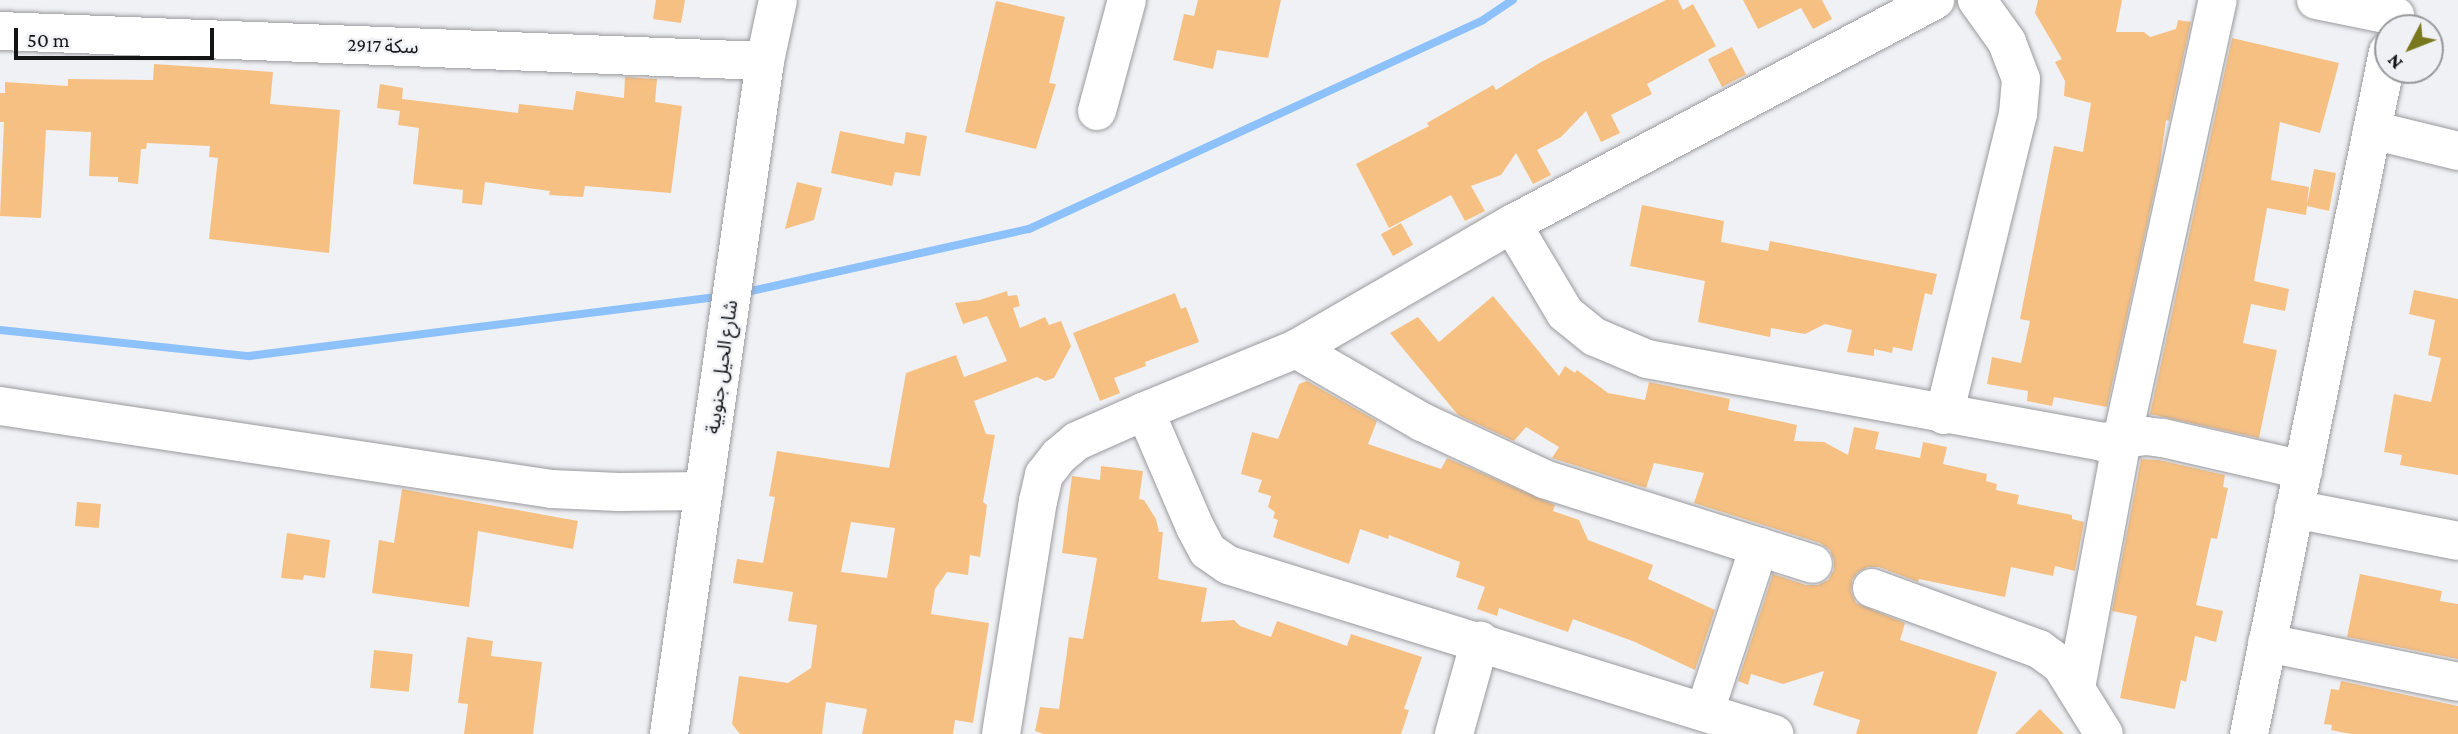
<!DOCTYPE html>
<html>
<head>
<meta charset="utf-8">
<style>
  body { margin:0 }
  #map { position:relative; width:2458px; height:734px; overflow:hidden; background:#f0f1f5; font-family:"Crimson Pro","Noto Sans Arabic",serif }
  div>[style] { position:absolute }
  [style*='--x'] { left:calc(var(--x)*1px); top:calc(var(--y)*1px); width:calc(var(--w)*1px); rotate:calc(var(--a)*1deg) }
  .stream>* { height:8px; margin:-4px; padding:0 4px; transform-origin:4px; border-radius:4px; background:#8cc1fb }
  .building>* { inset:0; background:#f6c083; transform-origin:0 0 }
  .roads { filter:drop-shadow(0 0 2px #9a9a9e) drop-shadow(0 0 2px #9a9a9e) }
  .minor>* { height:38px; margin:-19px; padding:0 19px; transform-origin:19px; border-radius:19px; background:#fff }
  span { translate:-50% -50%; white-space:nowrap; text-align:center; line-height:1.15; -webkit-text-stroke:5px #f0f1f5; paint-order:stroke }
  .street-label { font-size:19px; color:#131415 }
  .north { position:absolute; left:2374px; top:14px; width:70px; height:70px; box-sizing:border-box; background:#f0f1f5; border:2px solid #98999b; border-radius:50%; rotate:228deg; font-size:19px; font-weight:700; line-height:28px; text-align:center; color:#131415 }
  .north::after { content:''; display:block; margin:auto; width:24px; height:32px; background:#79781f; clip-path:polygon(50% 0,100% 100%,50% 72%,0 100%) }
  .scale { position:absolute; left:14px; top:28px; width:200px; height:32px; box-sizing:border-box; border:4px solid #131415; border-top:0; padding-left:9px; font-size:21px; line-height:24px; white-space:nowrap; color:#131415; -webkit-text-stroke:5px #f0f1f5; paint-order:stroke }
</style>
</head>
<body>
<div id="map">
  <div class="stream">
    <i style="--x:742;--y:293;--w:294;--a:-12.6"></i>
    <i style="--x:1029;--y:229;--w:500;--a:-24.7"></i>
    <i style="--x:1483;--y:20;--w:36;--a:-34"></i>
    <i style="--x:0;--y:330;--w:250;--a:6"></i>
    <i style="--x:249;--y:356;--w:477;--a:-7.2"></i>
  </div>
  <div class="building">
    <i style="clip-path:polygon(656px 0,685px 0,681px 23px,653px 19px)"></i>
    <i style="clip-path:polygon(1198px 0,1281px 0,1268px 58px,1217px 50px,1213px 69px,1173px 60px,1184px 14px,1194px 16px)"></i>
    <i style="clip-path:polygon(1666px 0,1678px 0,1683px 10px,1693px 4px,1716px 46px,1647px 84px,1652px 94px,1611px 115px,1620px 133px,1601px 142px,1586px 111px,1561px 137px,1537px 150px,1551px 175px,1533px 184px,1516px 153px,1501px 175px,1471px 186px,1485px 211px,1465px 221px,1451px 195px,1389px 228px,1356px 164px,1429px 126px,1427px 123px,1493px 85px,1496px 90px,1541px 62px)"></i>
    <i style="clip-path:polygon(1743px 0,1822px 0,1832px 19px,1813px 29px,1801px 8px,1758px 29px)"></i>
    <i style="clip-path:polygon(2038px 0,2122px 0,2116px 32px,2144px 32px,2150px 37px,2176px 29px,2178px 20px,2191px 22px,2169px 121px,2166px 120px,2159px 170px,2107px 407px,2054px 397px,2052px 406px,2027px 401px,2028px 391px,1987px 384px,1992px 357px,2021px 363px,2030px 321px,2020px 319px,2054px 146px,2083px 152px,2091px 103px,2064px 96px,2065px 81px,2055px 62px,2062px 59px,2035px 13px)"></i>
    <i style="clip-path:polygon(996px 1px,1065px 17px,1049px 83px,1056px 84px,1036px 149px,965px 132px)"></i>
    <i style="clip-path:polygon(2232px 38px,2339px 63px,2320px 133px,2280px 122px,2271px 180px,2309px 187px,2307px 205px,2314px 169px,2336px 173px,2329px 211px,2307px 206px,2306px 215px,2267px 208px,2254px 281px,2289px 289px,2285px 311px,2251px 304px,2243px 343px,2277px 350px,2259px 438px,2150px 414px)"></i>
    <i style="left:1732px;top:47px;width:31px;height:27px;rotate:63deg"></i>
    <i style="clip-path:polygon(154px 64px,273px 72px,270px 104px,340px 110px,329px 253px,209px 239px,218px 158px,209px 157px,210px 146px,147px 143px,146px 149px,141px 149px,138px 184px,118px 182px,118px 177px,89px 176px,91px 132px,46px 130px,41px 218px,0 216px,4px 122px,0 122px,0 93px,5px 93px,5px 82px,68px 86px,68px 79px,153px 80px)"></i>
    <i style="clip-path:polygon(625px 77px,657px 79px,655px 102px,682px 106px,671px 193px,585px 186px,583px 197px,549px 195px,550px 191px,485px 182px,482px 205px,462px 203px,463px 190px,413px 184px,419px 128px,398px 125px,400px 111px,377px 108px,380px 84px,403px 88px,402px 99px,518px 113px,519px 104px,573px 110px,576px 91px,624px 98px)"></i>
    <i style="clip-path:polygon(840px 131px,904px 144px,906px 132px,927px 136px,920px 176px,895px 172px,892px 186px,831px 173px)"></i>
    <i style="clip-path:polygon(797px 182px,822px 188px,814px 220px,785px 229px)"></i>
    <i style="clip-path:polygon(1642px 205px,1724px 221px,1721px 242px,1768px 251px,1770px 241px,1937px 274px,1932px 295px,1925px 293px,1912px 351px,1893px 347px,1892px 353px,1874px 349px,1874px 356px,1847px 352px,1852px 330px,1825px 324px,1805px 334px,1771px 328px,1770px 337px,1698px 322px,1705px 281px,1630px 266px)"></i>
    <i style="left:1401px;top:223px;width:25px;height:23px;rotate:61deg"></i>
    <i style="clip-path:polygon(2414px 290px,2458px 299px,2458px 475px,2400px 465px,2402px 455px,2384px 452px,2394px 394px,2431px 402px,2441px 358px,2428px 355px,2435px 320px,2409px 314px)"></i>
    <i style="clip-path:polygon(evenodd,1007px 291px,1008px 296px,1017px 295px,1020px 306px,1013px 308px,1020px 328px,1045px 317px,1049px 325px,1061px 321px,1071px 346px,1054px 378px,1045px 381px,1037px 377px,974px 401px,986px 434px,995px 435px,983px 502px,987px 505px,980px 557px,970px 555px,968px 575px,947px 572px,935px 589px,931px 614px,989px 623px,973px 723px,955px 720px,953px 734px,862px 734px,867px 709px,826px 702px,822px 734px,740px 734px,732px 724px,739px 676px,788px 683px,811px 668px,817px 625px,788px 621px,793px 592px,733px 583px,737px 559px,763px 563px,775px 497px,769px 496px,777px 451px,889px 468px,906px 373px,956px 355px,964px 377px,1007px 361px,987px 316px,963px 324px,955px 303px,980px 300px,1007px 291px,851px 522px,895px 528px,887px 578px,841px 572px,851px 522px)"></i>
    <i style="clip-path:polygon(1175px 293px,1181px 309px,1186px 307px,1199px 342px,1145px 362px,1146px 366px,1114px 378px,1120px 393px,1100px 401px,1073px 333px)"></i>
    <i style="clip-path:polygon(1493px 296px,1559px 376px,1565px 366px,1575px 373px,1577px 370px,1608px 393px,1645px 400px,1649px 382px,1730px 399px,1728px 410px,1797px 425px,1794px 441px,1824px 442px,1848px 455px,1854px 427px,1879px 432px,1875px 449px,1920px 458px,1923px 442px,1947px 447px,1943px 464px,1987px 474px,1986px 481px,1997px 484px,1996px 490px,2019px 495px,2017px 504px,2072px 515px,2072px 519px,2084px 522px,2075px 571px,2055px 566px,2053px 576px,2011px 567px,2005px 597px,1919px 579px,1918px 582px,1879px 567px,1868px 567px,1858px 572px,1852px 580px,1851px 592px,1856px 603px,1905px 623px,1900px 640px,1997px 672px,1977px 734px,1856px 734px,1860px 720px,1813px 705px,1824px 671px,1783px 684px,1751px 674px,1748px 685px,1738px 681px,1773px 574px,1806px 585px,1818px 585px,1828px 580px,1834px 570px,1834px 560px,1830px 550px,1820px 543px,1694px 503px,1704px 473px,1654px 463px,1646px 488px,1552px 458px,1559px 447px,1526px 427px,1514px 441px,1458px 415px,1390px 333px,1418px 317px,1439px 342px)"></i>
    <i style="clip-path:polygon(1307px 381px,1377px 421px,1368px 444px,1441px 469px,1447px 458px,1555px 505px,1553px 511px,1579px 520px,1588px 540px,1653px 565px,1648px 579px,1715px 610px,1695px 670px,1635px 642px,1573px 619px,1568px 632px,1499px 608px,1497px 616px,1477px 609px,1485px 587px,1456px 577px,1460px 562px,1389px 535px,1388px 539px,1360px 529px,1349px 564px,1273px 537px,1278px 520px,1273px 518px,1275px 512px,1268px 507px,1271px 496px,1258px 492px,1262px 480px,1241px 474px,1252px 432px,1278px 439px,1299px 384px)"></i>
    <i style="clip-path:polygon(2141px 459px,2159px 460px,2225px 475px,2223px 487px,2228px 488px,2217px 539px,2211px 538px,2196px 605px,2223px 611px,2216px 642px,2195px 636px,2186px 682px,2181px 680px,2175px 709px,2120px 698px,2137px 616px,2112px 611px)"></i>
    <i style="clip-path:polygon(1101px 466px,1143px 471px,1139px 499px,1144px 500px,1156px 519px,1159px 532px,1163px 532px,1158px 579px,1207px 588px,1201px 622px,1234px 620px,1240px 626px,1271px 637px,1277px 621px,1347px 646px,1351px 634px,1422px 657px,1404px 709px,1409px 710px,1401px 734px,1044px 734px,1035px 731px,1040px 707px,1059px 709px,1069px 637px,1083px 639px,1097px 558px,1062px 553px,1072px 476px,1100px 480px)"></i>
    <i style="clip-path:polygon(402px 489px,578px 521px,573px 549px,478px 531px,469px 607px,372px 593px,379px 540px,394px 543px)"></i>
    <i style="left:77px;top:502px;width:24px;height:24px;rotate:5deg"></i>
    <i style="clip-path:polygon(287px 533px,330px 540px,325px 578px,304px 575px,303px 580px,281px 578px)"></i>
    <i style="clip-path:polygon(2360px 574px,2442px 591px,2440px 601px,2458px 604px,2458px 659px,2347px 637px)"></i>
    <i style="clip-path:polygon(467px 637px,493px 641px,491px 656px,542px 662px,533px 734px,464px 734px,468px 704px,458px 703px)"></i>
    <i style="left:374px;top:650px;width:39px;height:38px;rotate:6deg"></i>
    <i style="clip-path:polygon(2341px 681px,2458px 706px,2458px 734px,2351px 734px,2331px 730px,2332px 725px,2324px 724px,2331px 689px,2339px 690px)"></i>
    <i style="clip-path:polygon(2040px 709px,2064px 734px,2015px 734px)"></i>
  </div>
  <div class="roads">
    <div class="minor">
      <i style="--x:2316;--y:0;--w:81;--a:11.4"></i>
      <i style="--x:0;--y:31;--w:766;--a:2.25"></i>
      <i style="--x:1097;--y:111;--w:115;--a:-74.9"></i>
      <i style="--x:2372;--y:130;--w:89;--a:13.7"></i>
      <i style="--x:1512;--y:224;--w:104;--a:59.2"></i>
      <i style="--x:1565;--y:313;--w:38;--a:39"></i>
      <i style="--x:1595;--y:337;--w:56;--a:22.9"></i>
      <i style="--x:1647;--y:359;--w:463;--a:10.3"></i>
      <i style="--x:2102;--y:442;--w:44;--a:-7.8"></i>
      <i style="--x:2146;--y:436;--w:17;--a:7"></i>
      <i style="--x:2163;--y:438;--w:144;--a:12.9"></i>
      <i style="--x:1296;--y:349;--w:146;--a:30.1"></i>
      <i style="--x:1422;--y:422;--w:135;--a:25"></i>
      <i style="--x:1544;--y:479;--w:282;--a:17.5"></i>
      <i style="--x:0;--y:406;--w:558;--a:8.55"></i>
      <i style="--x:552;--y:489;--w:67;--a:2.6"></i>
      <i style="--x:619;--y:492;--w:85;--a:-0.7"></i>
      <i style="--x:1145;--y:411;--w:126;--a:66.7"></i>
      <i style="--x:1195;--y:527;--w:27;--a:62"></i>
      <i style="--x:1208;--y:551;--w:24;--a:35"></i>
      <i style="--x:1228;--y:565;--w:572;--a:17.2"></i>
      <i style="--x:1944;--y:415;--w:310;--a:-76.2"></i>
      <i style="--x:2018;--y:114;--w:35;--a:-85"></i>
      <i style="--x:2021;--y:79;--w:40;--a:-111"></i>
      <i style="--x:2007;--y:42;--w:52;--a:-125.5"></i>
      <i style="--x:2294;--y:509;--w:167;--a:11"></i>
      <i style="--x:1872;--y:588;--w:178;--a:20.1"></i>
      <i style="--x:2039;--y:649;--w:27;--a:36"></i>
      <i style="--x:2061;--y:665;--w:81;--a:58.1"></i>
      <i style="--x:2267;--y:643;--w:195;--a:11.5"></i>
      <i style="--x:2076;--y:688;--w:253;--a:-79.5"></i>
      <i style="--x:2122;--y:439;--w:449;--a:-77.7"></i>
      <i style="--x:1705;--y:711;--w:173;--a:-71.8"></i>
      <i style="--x:669;--y:734;--w:680;--a:-81.88"></i>
      <i style="--x:765;--y:61;--w:62;--a:-78"></i>
      <i style="--x:1001;--y:734;--w:236;--a:-81"></i>
      <i style="--x:1038;--y:501;--w:27;--a:-77"></i>
      <i style="--x:1044;--y:475;--w:24;--a:-52"></i>
      <i style="--x:1059;--y:456;--w:23;--a:-40"></i>
      <i style="--x:1077;--y:441;--w:74;--a:-23.8"></i>
      <i style="--x:1145;--y:411;--w:163;--a:-22.3"></i>
      <i style="--x:1296;--y:349;--w:250;--a:-30.1"></i>
      <i style="--x:1512;--y:224;--w:479;--a:-27.9"></i>
      <i style="--x:1454;--y:734;--w:97;--a:-74.4"></i>
      <i style="--x:2249;--y:734;--w:696;--a:-78.48"></i>
    </div>
  </div>
  <div class="street-label">
    <span style="left:383px;top:46px;rotate:2deg">سكة 2917</span>
    <span style="left:722px;top:367px;rotate:-82deg">شارع الحيل جنوبية</span>
  </div>
  <div class="north">N</div>
  <div class="scale">50 m</div>
</div>
</body>
</html>
